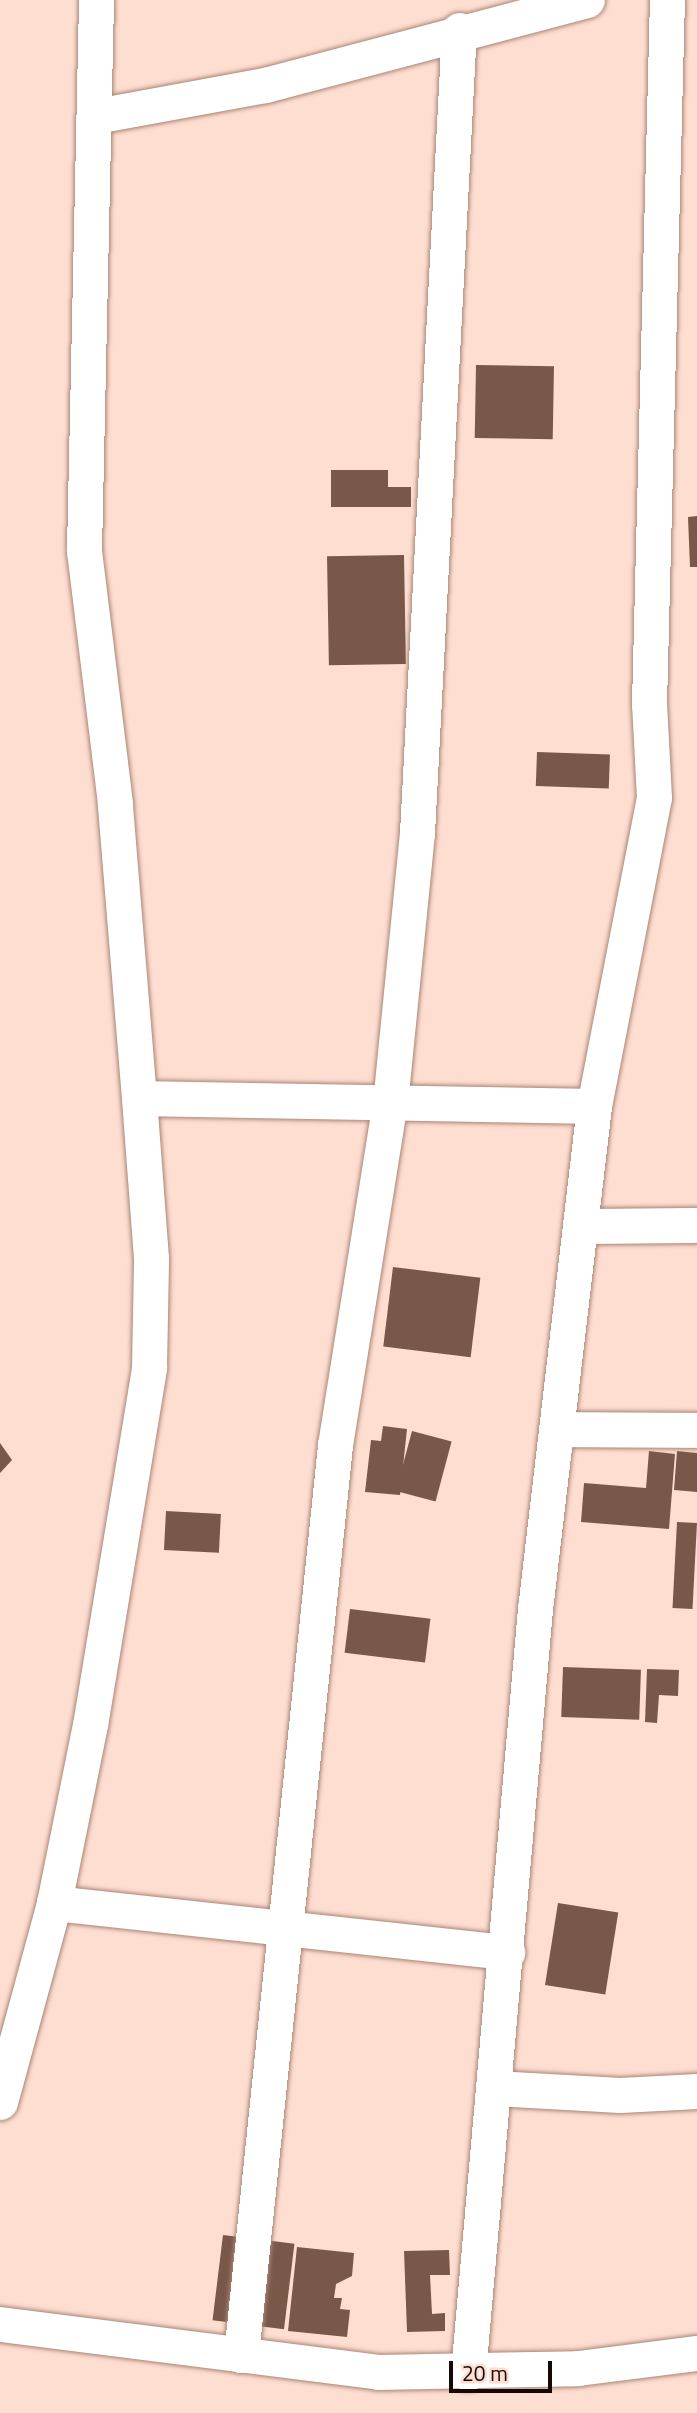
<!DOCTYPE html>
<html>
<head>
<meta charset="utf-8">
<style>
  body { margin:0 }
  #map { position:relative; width:697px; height:2413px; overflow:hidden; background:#feded1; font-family:"Titillium Web",sans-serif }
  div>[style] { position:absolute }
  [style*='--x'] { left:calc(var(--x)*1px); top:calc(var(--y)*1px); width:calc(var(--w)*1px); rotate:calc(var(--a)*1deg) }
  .building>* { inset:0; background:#79584a; transform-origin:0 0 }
  .roads { filter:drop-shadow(0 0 2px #a98576) drop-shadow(0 0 2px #a98576) }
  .street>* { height:35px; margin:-17.5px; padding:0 17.5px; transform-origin:17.5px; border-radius:17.5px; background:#fff }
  span { translate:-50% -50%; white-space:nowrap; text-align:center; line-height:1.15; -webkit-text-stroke:5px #feded1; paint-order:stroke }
  .scale { position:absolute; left:449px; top:2361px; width:103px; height:32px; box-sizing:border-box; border:4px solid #160905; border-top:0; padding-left:9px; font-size:21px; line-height:24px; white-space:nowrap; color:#160905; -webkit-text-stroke:5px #feded1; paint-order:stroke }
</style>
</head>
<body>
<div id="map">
  <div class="building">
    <i style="left:476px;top:365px;width:78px;height:73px;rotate:1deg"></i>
    <i style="clip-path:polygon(331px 470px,388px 470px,388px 487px,411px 487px,411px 507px,331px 507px)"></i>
    <i style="clip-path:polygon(697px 516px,697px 567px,690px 567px,688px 517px)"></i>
    <i style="left:404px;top:555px;width:109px;height:77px;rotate:89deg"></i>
    <i style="left:537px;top:752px;width:73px;height:34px;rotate:2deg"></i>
    <i style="left:393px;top:1267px;width:88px;height:80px;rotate:7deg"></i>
    <i style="clip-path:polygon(383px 1426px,407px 1429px,400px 1495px,365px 1492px,371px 1440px,381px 1441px)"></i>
    <i style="left:412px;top:1431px;width:41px;height:62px;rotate:15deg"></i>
    <i style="clip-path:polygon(0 1443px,12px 1460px,0 1473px)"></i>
    <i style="clip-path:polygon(649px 1451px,675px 1454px,669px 1529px,581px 1522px,584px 1483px,646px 1488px)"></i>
    <i style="clip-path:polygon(677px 1451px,697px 1453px,697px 1492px,674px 1490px)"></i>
    <i style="left:166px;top:1511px;width:55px;height:39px;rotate:3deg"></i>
    <i style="left:677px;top:1522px;width:20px;height:86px;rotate:3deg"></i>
    <i style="left:350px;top:1609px;width:81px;height:44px;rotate:7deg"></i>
    <i style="left:563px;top:1667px;width:78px;height:50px;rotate:2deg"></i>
    <i style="clip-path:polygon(647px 1669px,679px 1670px,678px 1696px,659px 1695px,657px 1723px,645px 1722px)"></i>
    <i style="left:558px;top:1903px;width:61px;height:83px;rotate:9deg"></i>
    <i style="left:223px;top:2235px;width:72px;height:86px;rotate:7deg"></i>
    <i style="clip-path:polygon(297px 2247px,354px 2253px,352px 2276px,336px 2284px,334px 2298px,342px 2298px,340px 2309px,350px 2310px,347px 2337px,288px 2331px)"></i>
    <i style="clip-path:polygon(449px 2250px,450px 2275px,430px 2275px,432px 2314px,445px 2313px,445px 2331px,407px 2332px,404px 2251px)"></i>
  </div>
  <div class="roads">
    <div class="street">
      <i style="--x:96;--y:116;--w:172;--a:-10.4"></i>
      <i style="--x:265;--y:85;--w:333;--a:-14.8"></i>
      <i style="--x:139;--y:1098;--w:455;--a:1"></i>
      <i style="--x:581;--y:1226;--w:116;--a:-0.5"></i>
      <i style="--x:557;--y:1429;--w:140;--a:0.4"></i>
      <i style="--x:54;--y:1903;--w:456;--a:6.2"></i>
      <i style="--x:494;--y:2088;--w:126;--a:3.2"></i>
      <i style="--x:620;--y:2095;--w:77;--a:-3"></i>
      <i style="--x:0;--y:2102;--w:206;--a:-74.8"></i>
      <i style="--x:54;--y:1903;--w:182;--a:-78.6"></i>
      <i style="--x:90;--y:1725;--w:363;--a:-80.6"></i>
      <i style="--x:149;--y:1367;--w:109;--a:-88.9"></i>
      <i style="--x:151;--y:1258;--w:160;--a:-94.3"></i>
      <i style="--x:139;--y:1098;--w:296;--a:-94.7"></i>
      <i style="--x:115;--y:803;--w:254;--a:-97"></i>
      <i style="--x:84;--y:551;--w:551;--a:-88.75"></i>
      <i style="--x:0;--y:2324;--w:381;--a:7.2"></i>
      <i style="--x:378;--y:2372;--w:200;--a:-1.1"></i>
      <i style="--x:578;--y:2368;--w:120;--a:-7.2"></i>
      <i style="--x:241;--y:2355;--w:915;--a:-84.1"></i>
      <i style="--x:335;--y:1445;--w:346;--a:-80.9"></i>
      <i style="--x:390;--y:1103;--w:271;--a:-84.3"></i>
      <i style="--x:417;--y:833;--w:804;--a:-87.01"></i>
      <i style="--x:468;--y:2373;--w:767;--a:-84.99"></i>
      <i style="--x:535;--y:1609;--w:506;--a:-83.31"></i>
      <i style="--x:594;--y:1106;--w:314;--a:-79"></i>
      <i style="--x:654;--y:798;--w:94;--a:-93"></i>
      <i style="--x:649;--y:704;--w:704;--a:-88.54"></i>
    </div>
  </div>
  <div class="scale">20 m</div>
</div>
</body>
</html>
